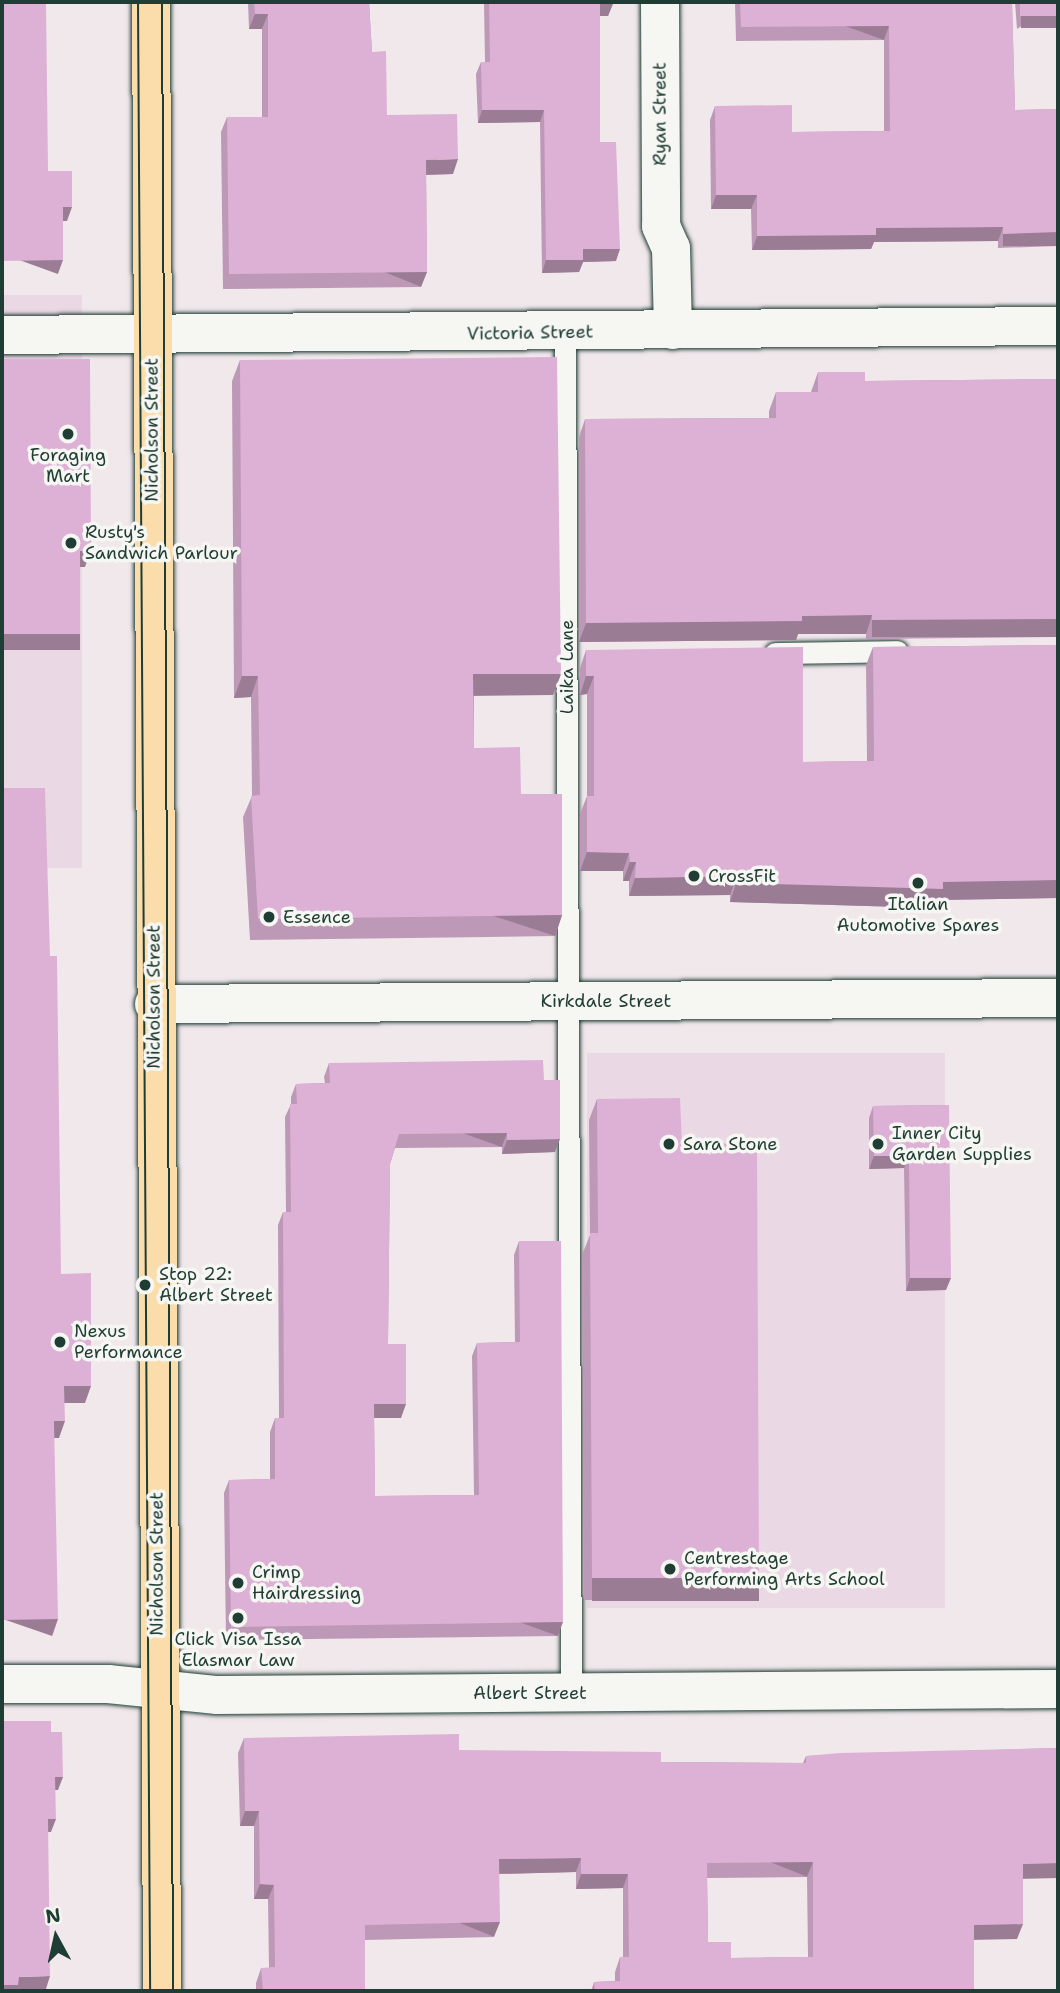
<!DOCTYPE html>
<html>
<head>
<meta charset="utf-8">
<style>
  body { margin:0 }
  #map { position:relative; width:1060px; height:1993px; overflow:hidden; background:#f1e8ec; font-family:"Shantell Sans",sans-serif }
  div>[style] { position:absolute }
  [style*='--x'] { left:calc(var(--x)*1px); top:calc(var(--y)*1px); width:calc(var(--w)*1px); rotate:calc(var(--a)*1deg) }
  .built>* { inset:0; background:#ebd8e5; transform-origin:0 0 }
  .roads { filter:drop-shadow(0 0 2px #1f3d34) drop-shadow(0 0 2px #1f3d34) }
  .service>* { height:21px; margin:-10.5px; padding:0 10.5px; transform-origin:10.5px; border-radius:10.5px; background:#f6f6f2 }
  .minor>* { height:38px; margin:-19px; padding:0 19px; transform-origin:19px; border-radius:19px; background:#f6f6f2 }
  .primary>* { height:38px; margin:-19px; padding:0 19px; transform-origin:19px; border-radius:19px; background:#fbddab }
  .tram>* { height:2px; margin:-1px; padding:0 1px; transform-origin:1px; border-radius:1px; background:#1f3d34 }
  .wall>* { inset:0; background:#be98b7 }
  .shaded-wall>* { inset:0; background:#9b7c95; transform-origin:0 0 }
  .building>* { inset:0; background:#ddb1d5; transform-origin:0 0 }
  .dots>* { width:19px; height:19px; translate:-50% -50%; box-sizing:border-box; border:4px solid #f6f6f2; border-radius:50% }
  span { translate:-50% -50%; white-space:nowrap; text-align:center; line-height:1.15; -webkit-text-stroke:7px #f6f6f2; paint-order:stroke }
  .street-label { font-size:18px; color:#1f3d34 }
  .poi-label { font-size:18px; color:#1f3d34 }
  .left { translate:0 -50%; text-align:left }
  .frame { position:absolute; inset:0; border:4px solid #1f3d34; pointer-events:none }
  .north { position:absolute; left:21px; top:1902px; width:70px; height:70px; -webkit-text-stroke:5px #f6f6f2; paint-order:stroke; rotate:352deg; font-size:19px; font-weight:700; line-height:28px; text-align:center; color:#1f3d34 }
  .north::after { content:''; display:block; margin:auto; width:24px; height:32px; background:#1f3d34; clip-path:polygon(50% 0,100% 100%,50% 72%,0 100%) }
</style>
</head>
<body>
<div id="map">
  <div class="built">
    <i style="left:2px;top:295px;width:80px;height:573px"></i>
    <i style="left:945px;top:1053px;width:555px;height:358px;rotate:90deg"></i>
  </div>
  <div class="roads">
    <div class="service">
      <i style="--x:565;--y:333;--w:1360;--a:89.75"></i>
      <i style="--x:775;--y:653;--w:122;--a:-0.9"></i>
    </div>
    <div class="minor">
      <i style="--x:660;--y:2;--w:224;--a:89.7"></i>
      <i style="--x:661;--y:226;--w:24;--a:66"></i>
      <i style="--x:671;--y:248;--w:82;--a:88.6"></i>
      <i style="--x:2;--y:335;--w:1056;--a:-0.49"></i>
      <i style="--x:154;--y:1004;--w:904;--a:-0.38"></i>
      <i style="--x:2;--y:1684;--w:106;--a:0"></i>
      <i style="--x:108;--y:1684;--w:110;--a:5.8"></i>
      <i style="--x:217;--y:1695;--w:841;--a:-0.41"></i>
    </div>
    <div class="primary">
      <i style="--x:151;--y:2;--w:1989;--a:89.68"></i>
    </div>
  </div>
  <div class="tram">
    <i style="--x:138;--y:2;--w:1989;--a:89.65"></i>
    <i style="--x:162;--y:2;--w:1989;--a:89.68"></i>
  </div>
  <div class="wall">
    <i style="clip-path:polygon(248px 2px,369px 2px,372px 52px,387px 115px,453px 174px,426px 175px,427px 272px,421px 287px,223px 289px,221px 132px,227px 117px,262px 117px,262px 29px,249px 29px)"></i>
    <i style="clip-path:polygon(484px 2px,613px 2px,608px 16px,600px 16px,600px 142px,616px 261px,583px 262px,579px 272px,542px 273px,540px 122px,478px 123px,476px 74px,481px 62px,485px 62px)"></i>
    <i style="clip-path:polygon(735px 2px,1012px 2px,1015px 110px,1058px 109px,1058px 246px,998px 248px,998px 241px,874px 242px,871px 249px,752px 250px,751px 209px,711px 209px,710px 120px,715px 106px,792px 132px,884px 131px,884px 40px,736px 41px)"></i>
    <i style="clip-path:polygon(1015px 2px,1058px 2px,1017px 29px)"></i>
    <i style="clip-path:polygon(240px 360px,561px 674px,553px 695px,474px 695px,474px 748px,521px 794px,562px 915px,555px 936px,250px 940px,243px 817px,252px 796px,251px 697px,234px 698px,232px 381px)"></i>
    <i style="clip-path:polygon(818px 372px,865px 381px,1058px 379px,1058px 637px,866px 639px,866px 634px,798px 634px,796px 640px,579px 642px,579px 437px,585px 419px,769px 418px,769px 411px,776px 392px,811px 392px)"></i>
    <i style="clip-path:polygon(1058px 645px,1058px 898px,939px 900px,936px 908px,730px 902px,730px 895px,629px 896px,629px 881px,623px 881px,623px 871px,580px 871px,580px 814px,587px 796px,587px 694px,580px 695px,580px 668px,586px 650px,803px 762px,867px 761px,866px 665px,873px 647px)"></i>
    <i style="clip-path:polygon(329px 1063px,544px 1080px,555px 1152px,502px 1154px,502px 1147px,395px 1148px,390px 1164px,388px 1344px,401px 1418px,374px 1418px,375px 1496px,474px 1495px,472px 1356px,477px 1343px,515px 1342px,514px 1255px,519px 1241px,558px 1636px,226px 1640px,224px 1493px,229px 1480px,270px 1479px,270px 1432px,275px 1418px,279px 1418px,278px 1225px,283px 1212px,286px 1212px,285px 1117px,291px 1104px,291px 1097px,296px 1084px,325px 1083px,324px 1077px)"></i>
    <i style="clip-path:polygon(597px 1099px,682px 1144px,751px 1600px,584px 1600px,582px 1255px,590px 1235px,589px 1120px)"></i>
    <i style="clip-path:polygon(949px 1105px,946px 1290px,906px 1291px,904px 1168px,869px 1169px,869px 1118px,873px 1106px)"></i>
    <i style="clip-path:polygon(evenodd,244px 1738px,661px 1762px,803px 1763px,806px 1756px,1058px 1748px,1058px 1878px,1023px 1878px,1017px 1939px,974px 1939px,591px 1991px,594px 1982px,615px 1981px,615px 1972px,620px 1957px,623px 1957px,623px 1888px,576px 1889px,576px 1872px,499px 1874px,494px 1937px,365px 1940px,365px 1991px,256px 1991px,256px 1983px,261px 1968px,269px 1968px,268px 1899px,254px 1899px,254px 1826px,240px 1826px,238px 1753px,244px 1738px,807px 1877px,808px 1957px,731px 1958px,708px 1942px,707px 1878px,807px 1877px)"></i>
  </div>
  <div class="shaded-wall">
    <i style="clip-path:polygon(600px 4px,613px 4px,608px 16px,595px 16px)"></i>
    <i style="clip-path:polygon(255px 14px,268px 14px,262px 29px,249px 29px)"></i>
    <i style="left:1058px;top:15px;width:13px;height:37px;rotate:90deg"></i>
    <i style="left:889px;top:26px;width:15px;height:148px;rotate:110deg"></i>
    <i style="clip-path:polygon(482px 110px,544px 110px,540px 122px,478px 123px)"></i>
    <i style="clip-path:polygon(458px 159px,453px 174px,420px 175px,426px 160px)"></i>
    <i style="clip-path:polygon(716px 195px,757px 195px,751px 209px,711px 209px)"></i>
    <i style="clip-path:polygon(63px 207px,72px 207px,67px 221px,58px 221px)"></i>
    <i style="clip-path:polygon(1003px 227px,998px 241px,874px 242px,871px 249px,752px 250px,757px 236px,876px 228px)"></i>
    <i style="left:1058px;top:232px;width:14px;height:55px;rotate:90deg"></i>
    <i style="clip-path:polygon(583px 249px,620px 249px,616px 261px,583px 262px,579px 272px,542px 273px,546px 260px)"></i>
    <i style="left:63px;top:260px;width:15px;height:61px;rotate:110deg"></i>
    <i style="left:427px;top:272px;width:16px;height:198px;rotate:112deg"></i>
    <i style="clip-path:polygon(91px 550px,85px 567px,74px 567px,80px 551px)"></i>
    <i style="clip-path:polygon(872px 615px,866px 634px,798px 634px,796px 640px,579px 642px,586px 623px,802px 616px)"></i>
    <i style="left:1058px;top:619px;width:18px;height:186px;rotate:90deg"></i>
    <i style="left:2px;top:634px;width:78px;height:16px"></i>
    <i style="clip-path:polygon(473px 674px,561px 674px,553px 695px,466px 696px)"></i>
    <i style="clip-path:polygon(242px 676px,258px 676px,251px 697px,234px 698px)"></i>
    <i style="clip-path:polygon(586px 676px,594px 676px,587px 694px,580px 695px)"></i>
    <i style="clip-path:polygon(587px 852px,629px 853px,623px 871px,580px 871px)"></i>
    <i style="clip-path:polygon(630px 862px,636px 862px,629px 881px,623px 881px)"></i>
    <i style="clip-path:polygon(737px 876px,730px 895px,629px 896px,635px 878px)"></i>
    <i style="clip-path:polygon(1058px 880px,1058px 898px,939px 900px,936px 908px,730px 902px,736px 883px)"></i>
    <i style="left:562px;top:915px;width:22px;height:304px;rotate:108deg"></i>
    <i style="left:507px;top:1133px;width:15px;height:108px;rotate:110deg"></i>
    <i style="clip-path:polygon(560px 1139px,555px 1152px,502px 1154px,507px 1140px)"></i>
    <i style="clip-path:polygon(874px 1156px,909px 1156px,904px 1168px,869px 1169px)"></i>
    <i style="clip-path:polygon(910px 1278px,951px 1278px,946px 1290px,906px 1291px)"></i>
    <i style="clip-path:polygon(64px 1386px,91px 1386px,85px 1403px,58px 1403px)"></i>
    <i style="clip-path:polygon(374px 1404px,406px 1404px,401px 1418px,369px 1418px)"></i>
    <i style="clip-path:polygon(54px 1421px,65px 1421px,59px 1438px,48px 1438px)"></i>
    <i style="left:592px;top:1578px;width:167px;height:23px"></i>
    <i style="left:58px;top:1619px;width:18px;height:56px;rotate:109deg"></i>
    <i style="left:563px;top:1622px;width:15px;height:332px;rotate:110deg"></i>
    <i style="clip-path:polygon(55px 1777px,63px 1777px,58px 1790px,50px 1790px)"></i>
    <i style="clip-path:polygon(245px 1811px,259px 1811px,254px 1826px,240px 1826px)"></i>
    <i style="clip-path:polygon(48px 1819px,56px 1819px,51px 1832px,44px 1832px)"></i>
    <i style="clip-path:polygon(581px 1858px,576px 1872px,493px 1874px,499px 1859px)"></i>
    <i style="left:813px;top:1862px;width:16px;height:106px;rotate:112deg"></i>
    <i style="clip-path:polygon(1058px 1863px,1058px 1878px,1017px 1879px,1023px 1864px)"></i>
    <i style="clip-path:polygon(581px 1874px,628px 1874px,623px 1888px,576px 1889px)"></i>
    <i style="clip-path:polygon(260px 1884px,274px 1885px,268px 1899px,254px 1899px)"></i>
    <i style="left:500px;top:1922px;width:16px;height:135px;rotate:112deg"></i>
    <i style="clip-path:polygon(1023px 1924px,1017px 1939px,969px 1940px,974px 1925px)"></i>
    <i style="clip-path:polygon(50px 1976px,46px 1989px,17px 1990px,16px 1991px,2px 1991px,2px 1985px,19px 1977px)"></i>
  </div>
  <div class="building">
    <i style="clip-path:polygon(2px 2px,46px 2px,48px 171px,72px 171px,72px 207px,63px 207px,63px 260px,2px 261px)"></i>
    <i style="clip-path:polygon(254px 2px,369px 2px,372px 52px,386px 51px,387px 115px,457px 114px,458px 159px,426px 160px,427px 272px,229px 274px,227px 117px,268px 117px,268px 14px,255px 14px)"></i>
    <i style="clip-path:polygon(489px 2px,613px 2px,613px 4px,600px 4px,600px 142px,616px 142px,620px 249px,583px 249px,583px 260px,546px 260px,544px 110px,482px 110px,481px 62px,490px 62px)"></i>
    <i style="clip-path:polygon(740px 2px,1012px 2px,1015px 110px,1058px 109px,1058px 232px,1003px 234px,1003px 227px,876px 228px,876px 235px,757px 236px,757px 195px,716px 195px,715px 106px,792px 105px,792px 132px,890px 131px,889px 26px,741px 27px)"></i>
    <i style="left:1020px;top:2px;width:38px;height:14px"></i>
    <i style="clip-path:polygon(557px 357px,561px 674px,473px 674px,474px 748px,520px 747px,521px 794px,562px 794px,562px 915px,258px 919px,251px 796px,260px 795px,258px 676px,242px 676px,240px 360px)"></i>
    <i style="clip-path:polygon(2px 359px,90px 359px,91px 550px,80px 551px,80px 634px,2px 634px)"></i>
    <i style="clip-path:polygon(818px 372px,865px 372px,865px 381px,1058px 379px,1058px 619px,872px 620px,872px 615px,802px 616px,802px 621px,586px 623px,585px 419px,776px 418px,776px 392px,818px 392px)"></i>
    <i style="clip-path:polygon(1058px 645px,1058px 880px,943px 882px,943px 889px,736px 883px,737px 876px,635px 878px,636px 862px,630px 862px,629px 853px,587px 852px,587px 796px,594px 796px,594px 676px,586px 676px,586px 650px,803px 647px,803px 762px,874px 761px,873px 647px)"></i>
    <i style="clip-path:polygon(2px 788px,45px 788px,50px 956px,57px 956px,61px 1274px,91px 1273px,91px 1386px,64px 1386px,65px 1421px,54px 1421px,58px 1619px,2px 1620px)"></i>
    <i style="clip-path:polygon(543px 1060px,544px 1080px,560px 1080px,560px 1139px,507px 1140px,507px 1133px,399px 1134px,390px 1164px,388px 1344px,406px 1344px,406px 1404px,374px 1404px,375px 1496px,479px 1495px,477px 1343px,520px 1342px,519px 1241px,561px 1241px,563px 1622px,231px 1627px,229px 1480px,275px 1479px,275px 1418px,284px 1418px,283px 1212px,291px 1212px,290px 1104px,297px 1104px,296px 1084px,330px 1083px,329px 1063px)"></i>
    <i style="clip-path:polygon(680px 1098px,682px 1144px,757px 1143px,759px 1578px,592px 1578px,590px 1233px,598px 1233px,597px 1099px)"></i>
    <i style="clip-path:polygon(949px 1105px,951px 1278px,910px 1278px,909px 1156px,874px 1156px,873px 1106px)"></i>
    <i style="clip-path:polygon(2px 1721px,51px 1721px,51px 1732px,62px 1732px,63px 1777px,55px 1777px,56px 1819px,48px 1819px,50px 1976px,19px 1977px,18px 1985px,2px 1985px)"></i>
    <i style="clip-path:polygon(evenodd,459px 1734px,459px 1750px,661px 1752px,661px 1762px,806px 1763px,806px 1756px,840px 1753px,1058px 1748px,1058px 1863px,1023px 1864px,1023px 1924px,974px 1925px,974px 1991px,476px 1991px,595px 1991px,594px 1982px,620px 1981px,620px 1957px,629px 1957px,628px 1874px,581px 1874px,581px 1858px,499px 1859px,500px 1922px,365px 1925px,365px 1991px,263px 1991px,261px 1968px,275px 1967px,274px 1885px,260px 1884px,259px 1811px,245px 1811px,244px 1738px,459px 1734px,813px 1862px,813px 1957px,731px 1958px,731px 1942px,708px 1942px,707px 1863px,813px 1862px)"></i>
  </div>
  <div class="dots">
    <i style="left:68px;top:434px;background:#1f3d34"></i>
    <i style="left:71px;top:543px;background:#1f3d34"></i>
    <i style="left:694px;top:876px;background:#1f3d34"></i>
    <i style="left:918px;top:883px;background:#1f3d34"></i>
    <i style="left:269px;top:917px;background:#1f3d34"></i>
    <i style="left:669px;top:1144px;background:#1f3d34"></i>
    <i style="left:878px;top:1144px;background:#1f3d34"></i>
    <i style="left:145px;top:1285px;background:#1f3d34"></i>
    <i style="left:60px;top:1342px;background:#1f3d34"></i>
    <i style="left:670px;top:1569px;background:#1f3d34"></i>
    <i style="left:238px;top:1583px;background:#1f3d34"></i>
    <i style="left:238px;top:1618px;background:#1f3d34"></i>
  </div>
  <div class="street-label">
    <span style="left:660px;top:114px;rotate:-90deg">Ryan Street</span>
    <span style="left:530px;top:333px;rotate:-1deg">Victoria Street</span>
    <span style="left:152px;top:430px;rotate:-90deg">Nicholson Street</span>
    <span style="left:567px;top:667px;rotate:-90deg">Laika Lane</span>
    <span style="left:154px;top:997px;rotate:-90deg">Nicholson Street</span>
    <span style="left:606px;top:1001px">Kirkdale Street</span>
    <span style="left:157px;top:1564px;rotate:-90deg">Nicholson Street</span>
    <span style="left:530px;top:1693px">Albert Street</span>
  </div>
  <div class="poi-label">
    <span style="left:68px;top:466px">Foraging<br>Mart</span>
    <span class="left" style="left:85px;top:543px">Rusty's<br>Sandwich Parlour</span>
    <span class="left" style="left:708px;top:876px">CrossFit</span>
    <span style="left:918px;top:915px">Italian<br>Automotive Spares</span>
    <span class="left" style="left:283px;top:917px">Essence</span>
    <span class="left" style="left:892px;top:1144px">Inner City<br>Garden Supplies</span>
    <span class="left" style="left:683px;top:1144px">Sara Stone</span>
    <span class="left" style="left:159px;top:1285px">Stop 22:<br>Albert Street</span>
    <span class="left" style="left:74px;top:1342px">Nexus<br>Performance</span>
    <span class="left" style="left:684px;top:1569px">Centrestage<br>Performing Arts School</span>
    <span class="left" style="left:252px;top:1583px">Crimp<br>Hairdressing</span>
    <span style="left:238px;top:1650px">Click Visa Issa<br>Elasmar Law</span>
  </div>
  <div class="frame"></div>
  <div class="north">N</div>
</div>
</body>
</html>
